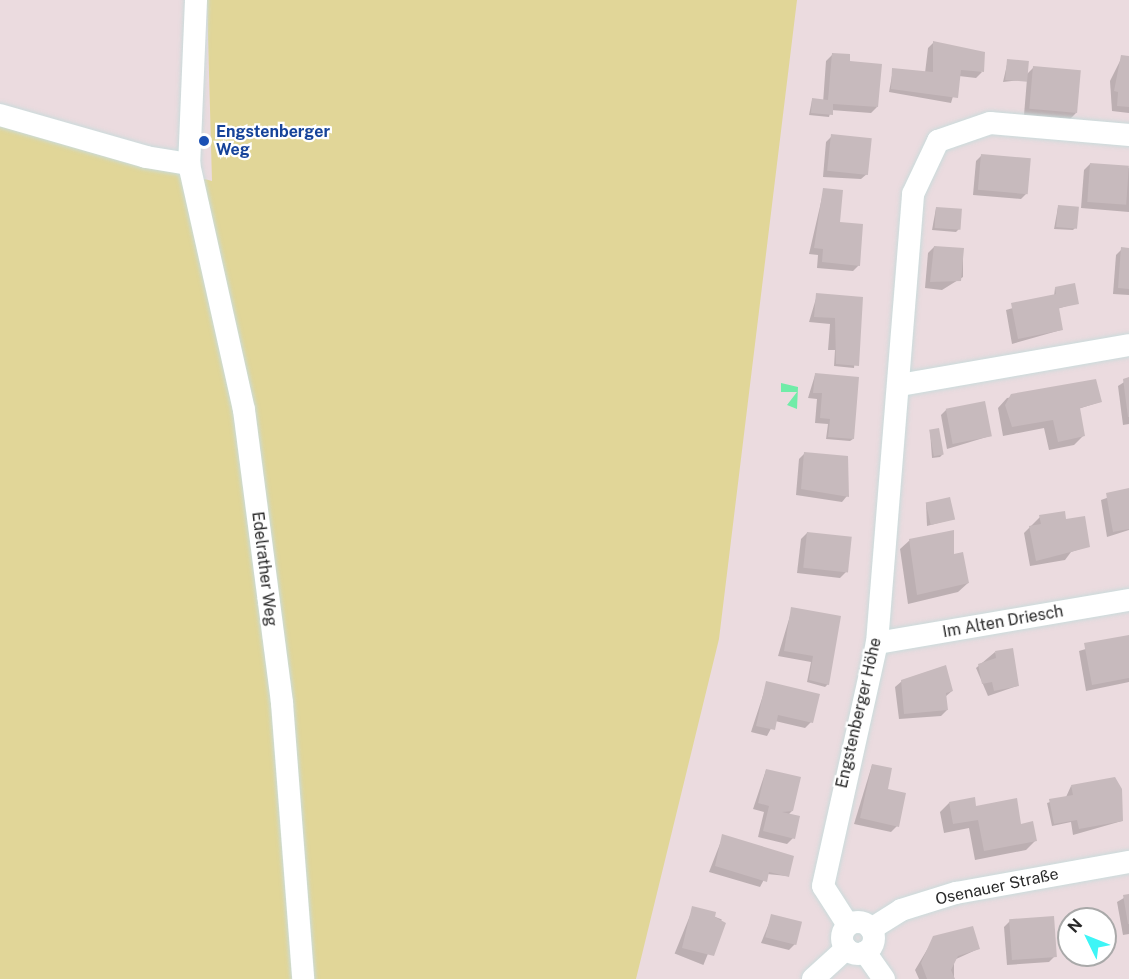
<!DOCTYPE html>
<html>
<head>
<meta charset="utf-8">
<style>
  body { margin:0 }
  #map { position:relative; width:1129px; height:979px; overflow:hidden; background:#ebdbdf; font-family:"Public Sans",sans-serif }
  div>[style] { position:absolute }
  [style*='--x'] { left:calc(var(--x)*1px); top:calc(var(--y)*1px); width:calc(var(--w)*1px); rotate:calc(var(--a)*1deg) }
  .green>* { inset:0; background:#e1d698 }
  .water>* { inset:0; background:#70eca8 }
  .shadow>* { inset:0; background:#0003; transform-origin:0 0 }
  .building>* { inset:0; background:#c7babd; transform-origin:0 0 }
  .roads { filter:drop-shadow(0 0 2px #cadbdb) drop-shadow(0 0 2px #cadbdb) }
  .minor>* { height:22px; margin:-11px; padding:0 11px; transform-origin:11px; border-radius:11px; background:#fff }
  .minor>.ring { margin:-11px; padding:0; box-sizing:content-box; background:none; border:22px solid #fff; border-radius:50% }
  .dots>* { width:16px; height:16px; translate:-50% -50%; box-sizing:border-box; border:3px solid #fff; border-radius:50% }
  span { translate:-50% -50%; white-space:nowrap; text-align:center; line-height:1.15; -webkit-text-stroke:4.5px #fff; paint-order:stroke }
  .transit-label { font-size:16px; color:#164399; font-weight:700 }
  .left { translate:0 -50%; text-align:left }
  .street-label { font-size:16px; color:#292929 }
  .north { position:absolute; left:1057px; top:907px; width:60px; height:60px; box-sizing:border-box; background:#fff; border:2px solid #a9a9a9; border-radius:50%; rotate:313deg; font-size:16px; font-weight:700; line-height:24px; text-align:center; color:#292929 }
  .north::after { content:''; display:block; margin:auto; width:21px; height:27px; background:#3df5f6; clip-path:polygon(50% 0,100% 100%,50% 72%,0 100%) }
</style>
</head>
<body>
<div id="map">
  <div class="green">
    <i style="clip-path:polygon(207px 0,797px 0,719px 639px,636px 979px,0 979px,0 126px,212px 181px)"></i>
  </div>
  <div class="water">
    <i style="clip-path:polygon(781px 383px,798px 387px,797px 409px,787px 405px,797px 392px,781px 392px)"></i>
  </div>
  <div class="shadow">
    <i style="clip-path:polygon(934px 42px,982px 72px,976px 78px,959px 76px,951px 103px,889px 92px,893px 70px,925px 73px,928px 48px)"></i>
    <i style="clip-path:polygon(832px 55px,848px 63px,877px 107px,871px 113px,831px 110px,829px 117px,809px 115px,812px 100px,823px 103px,826px 61px)"></i>
    <i style="clip-path:polygon(1122px 57px,1129px 57px,1129px 113px,1112px 111px,1110px 81px)"></i>
    <i style="clip-path:polygon(1008px 60px,1026px 75px,1034px 67px,1076px 113px,1070px 119px,1024px 115px,1027px 79px,1003px 82px)"></i>
    <i style="clip-path:polygon(832px 136px,868px 173px,861px 179px,823px 177px,826px 142px)"></i>
    <i style="clip-path:polygon(982px 155px,1027px 193px,1021px 199px,973px 195px,976px 161px)"></i>
    <i style="clip-path:polygon(1090px 164px,1129px 168px,1129px 212px,1081px 208px,1084px 170px)"></i>
    <i style="clip-path:polygon(824px 189px,859px 265px,853px 271px,817px 268px,818px 255px,809px 254px)"></i>
    <i style="clip-path:polygon(1058px 207px,1075px 228px,1073px 230px,1054px 229px)"></i>
    <i style="clip-path:polygon(936px 208px,959px 229px,956px 232px,932px 230px)"></i>
    <i style="clip-path:polygon(934px 247px,963px 249px,963px 277px,942px 290px,925px 288px,928px 253px)"></i>
    <i style="clip-path:polygon(1122px 249px,1129px 249px,1129px 295px,1113px 294px,1116px 255px)"></i>
    <i style="clip-path:polygon(1055px 288px,1077px 303px,1057px 309px,1061px 330px,1012px 344px,1006px 310px,1054px 296px)"></i>
    <i style="clip-path:polygon(817px 295px,861px 298px,854px 368px,834px 366px,835px 350px,828px 350px,830px 324px,809px 322px)"></i>
    <i style="clip-path:polygon(815px 375px,853px 439px,850px 441px,826px 439px,828px 424px,815px 423px,817px 399px,808px 398px)"></i>
    <i style="clip-path:polygon(1129px 379px,1129px 424px,1123px 425px,1118px 386px)"></i>
    <i style="clip-path:polygon(1073px 387px,1100px 402px,1078px 409px,1083px 436px,1074px 445px,1049px 450px,1044px 428px,1003px 436px,998px 408px,1007px 398px)"></i>
    <i style="clip-path:polygon(947px 409px,990px 436px,947px 449px,941px 415px)"></i>
    <i style="clip-path:polygon(930px 431px,943px 454px,940px 457px,932px 458px)"></i>
    <i style="clip-path:polygon(805px 453px,847px 496px,842px 502px,796px 495px,799px 459px)"></i>
    <i style="clip-path:polygon(1129px 490px,1129px 530px,1107px 537px,1101px 500px)"></i>
    <i style="clip-path:polygon(926px 503px,953px 519px,927px 526px)"></i>
    <i style="clip-path:polygon(1040px 517px,1065px 520px,1089px 546px,1071px 552px,1065px 560px,1030px 566px,1024px 533px)"></i>
    <i style="clip-path:polygon(807px 533px,846px 572px,840px 578px,797px 573px,801px 539px)"></i>
    <i style="clip-path:polygon(910px 540px,953px 555px,968px 583px,958px 592px,908px 604px,900px 549px)"></i>
    <i style="clip-path:polygon(792px 609px,828px 684px,825px 687px,807px 682px,811px 662px,778px 656px)"></i>
    <i style="clip-path:polygon(1129px 636px,1129px 682px,1086px 691px,1079px 651px)"></i>
    <i style="clip-path:polygon(995px 652px,1017px 686px,988px 696px,976px 668px)"></i>
    <i style="clip-path:polygon(902px 681px,952px 691px,945px 697px,947px 710px,941px 716px,899px 719px,895px 687px)"></i>
    <i style="clip-path:polygon(767px 683px,811px 722px,805px 728px,775px 721px,767px 736px,751px 732px)"></i>
    <i style="clip-path:polygon(872px 765px,887px 788px,897px 826px,891px 832px,854px 824px)"></i>
    <i style="clip-path:polygon(766px 770px,792px 811px,788px 815px,793px 838px,787px 844px,758px 837px,764px 812px,753px 809px)"></i>
    <i style="clip-path:polygon(1071px 786px,1122px 821px,1073px 835px,1071px 822px,1052px 826px,1047px 803px,1066px 797px)"></i>
    <i style="clip-path:polygon(949px 803px,1020px 825px,1035px 841px,1026px 850px,975px 860px,969px 828px,944px 833px,940px 812px)"></i>
    <i style="clip-path:polygon(723px 836px,787px 876px,767px 874px,760px 887px,709px 872px)"></i>
    <i style="clip-path:polygon(1129px 895px,1129px 934px,1123px 935px,1117px 902px)"></i>
    <i style="left:693px;top:908px;width:31px;height:49px;rotate:22deg"></i>
    <i style="clip-path:polygon(772px 916px,795px 944px,789px 950px,761px 943px)"></i>
    <i style="clip-path:polygon(1010px 921px,1055px 956px,1049px 962px,1007px 965px,1004px 927px)"></i>
    <i style="clip-path:polygon(934px 938px,978px 949px,954px 960px,954px 979px,919px 979px,915px 970px)"></i>
  </div>
  <div class="building">
    <i style="clip-path:polygon(933px 41px,985px 52px,984px 72px,961px 70px,958px 98px,891px 89px,892px 68px,933px 72px)"></i>
    <i style="clip-path:polygon(832px 53px,850px 54px,850px 61px,882px 64px,878px 107px,833px 104px,833px 115px,811px 113px,812px 98px,828px 100px)"></i>
    <i style="clip-path:polygon(1121px 55px,1129px 56px,1129px 107px,1117px 106px,1118px 92px,1114px 91px)"></i>
    <i style="left:1007px;top:59px;width:22px;height:21px;rotate:5deg"></i>
    <i style="left:1033px;top:66px;width:48px;height:43px;rotate:5deg"></i>
    <i style="left:831px;top:134px;width:41px;height:37px;rotate:6deg"></i>
    <i style="left:981px;top:154px;width:50px;height:36px;rotate:5deg"></i>
    <i style="left:1090px;top:163px;width:39px;height:39px;rotate:4deg"></i>
    <i style="clip-path:polygon(823px 188px,843px 190px,840px 222px,863px 224px,860px 266px,822px 262px,823px 249px,814px 248px)"></i>
    <i style="left:1058px;top:205px;width:21px;height:22px;rotate:5deg"></i>
    <i style="left:936px;top:207px;width:26px;height:21px;rotate:4deg"></i>
    <i style="clip-path:polygon(934px 246px,964px 248px,961px 281px,930px 282px)"></i>
    <i style="clip-path:polygon(1121px 247px,1129px 248px,1129px 289px,1118px 288px)"></i>
    <i style="clip-path:polygon(1075px 283px,1079px 304px,1059px 308px,1063px 330px,1018px 339px,1011px 303px,1056px 294px,1055px 287px)"></i>
    <i style="clip-path:polygon(816px 293px,863px 297px,859px 366px,836px 364px,835px 318px,814px 317px)"></i>
    <i style="clip-path:polygon(815px 373px,859px 377px,854px 439px,828px 437px,830px 419px,820px 418px,822px 393px,813px 393px)"></i>
    <i style="clip-path:polygon(1129px 377px,1129px 417px,1128px 417px,1123px 379px)"></i>
    <i style="clip-path:polygon(1096px 379px,1102px 402px,1080px 408px,1085px 436px,1058px 442px,1053px 420px,1012px 427px,1005px 405px,1011px 394px)"></i>
    <i style="left:985px;top:401px;width:36px;height:40px;rotate:79deg"></i>
    <i style="left:939px;top:428px;width:27px;height:10px;rotate:80deg"></i>
    <i style="clip-path:polygon(804px 452px,848px 456px,849px 497px,801px 489px)"></i>
    <i style="clip-path:polygon(1129px 488px,1129px 529px,1113px 532px,1106px 493px)"></i>
    <i style="left:950px;top:497px;width:23px;height:25px;rotate:77deg"></i>
    <i style="clip-path:polygon(1065px 511px,1066px 519px,1085px 516px,1090px 547px,1036px 561px,1029px 526px,1041px 524px,1039px 515px)"></i>
    <i style="clip-path:polygon(954px 530px,954px 554px,963px 552px,969px 583px,917px 595px,909px 539px)"></i>
    <i style="left:807px;top:532px;width:45px;height:36px;rotate:6deg"></i>
    <i style="clip-path:polygon(791px 607px,841px 616px,829px 685px,809px 680px,813px 656px,784px 651px)"></i>
    <i style="clip-path:polygon(1129px 635px,1129px 678px,1092px 685px,1084px 643px)"></i>
    <i style="clip-path:polygon(1013px 648px,1019px 686px,994px 691px,992px 682px,982px 684px,978px 664px,996px 658px,995px 651px)"></i>
    <i style="clip-path:polygon(946px 665px,953px 691px,946px 693px,948px 710px,904px 714px,901px 680px)"></i>
    <i style="clip-path:polygon(766px 681px,820px 694px,813px 723px,778px 715px,775px 730px,756px 726px)"></i>
    <i style="clip-path:polygon(872px 764px,892px 768px,888px 789px,906px 793px,899px 827px,860px 818px)"></i>
    <i style="clip-path:polygon(766px 769px,801px 777px,793px 811px,782px 812px,800px 816px,795px 839px,763px 831px,769px 806px,758px 803px)"></i>
    <i style="clip-path:polygon(1115px 777px,1122px 789px,1123px 821px,1079px 829px,1077px 820px,1054px 824px,1049px 799px,1073px 795px,1071px 785px)"></i>
    <i style="clip-path:polygon(975px 797px,976px 806px,1017px 798px,1021px 824px,1033px 821px,1037px 841px,984px 851px,978px 820px,953px 824px,949px 802px)"></i>
    <i style="clip-path:polygon(722px 834px,794px 856px,789px 877px,769px 872px,767px 882px,715px 866px)"></i>
    <i style="clip-path:polygon(1129px 894px,1129px 924px,1128px 924px,1123px 895px)"></i>
    <i style="clip-path:polygon(692px 906px,716px 912px,715px 917px,726px 923px,714px 956px,682px 948px)"></i>
    <i style="left:771px;top:914px;width:32px;height:24px;rotate:14deg"></i>
    <i style="left:1054px;top:916px;width:41px;height:45px;rotate:86deg"></i>
    <i style="clip-path:polygon(973px 926px,980px 949px,958px 956px,951px 970px,955px 979px,927px 979px,921px 963px,933px 936px)"></i>
  </div>
  <div class="roads">
    <div class="minor">
      <i style="--x:196;--y:0;--w:164;--a:92.4"></i>
      <i style="--x:189;--y:164;--w:252;--a:77.4"></i>
      <i style="--x:244;--y:410;--w:295;--a:82.6"></i>
      <i style="--x:282;--y:703;--w:277;--a:85.6"></i>
      <i style="--x:0;--y:115;--w:152;--a:16"></i>
      <i style="--x:146;--y:157;--w:44;--a:9.2"></i>
      <i style="--x:900;--y:385;--w:232;--a:-9.9"></i>
      <i style="--x:877;--y:643;--w:256;--a:-9.7"></i>
      <i class="ring" style="left:842px;top:922px;width:10px;height:10px"></i>
      <i style="--x:848;--y:925;--w:46;--a:-122.7"></i>
      <i style="--x:823;--y:886;--w:249;--a:-77.5"></i>
      <i style="--x:877;--y:643;--w:450;--a:-85.4"></i>
      <i style="--x:913;--y:194;--w:59;--a:-64.7"></i>
      <i style="--x:938;--y:141;--w:55;--a:-19.1"></i>
      <i style="--x:990;--y:123;--w:140;--a:4.9"></i>
      <i style="--x:871;--y:929;--w:36;--a:-32"></i>
      <i style="--x:901;--y:910;--w:58;--a:-17.2"></i>
      <i style="--x:956;--y:893;--w:176;--a:-10.2"></i>
      <i style="--x:865;--y:952;--w:33;--a:55"></i>
      <i style="--x:813;--y:979;--w:45;--a:-42.3"></i>
    </div>
  </div>
  <div class="dots">
    <i style="left:204px;top:141px;background:#1a4fb4"></i>
  </div>
  <div class="transit-label">
    <span class="left" style="left:216px;top:141px">Engstenberger<br>Weg</span>
  </div>
  <div class="street-label">
    <span style="left:264px;top:569px;rotate:83deg">Edelrather Weg</span>
    <span style="left:1003px;top:622px;rotate:-10deg">Im Alten Driesch</span>
    <span style="left:859px;top:713px;rotate:-77deg">Engstenberger Höhe</span>
    <span style="left:997px;top:887px;rotate:-12deg">Osenauer Straße</span>
  </div>
  <div class="north">N</div>
</div>
</body>
</html>
